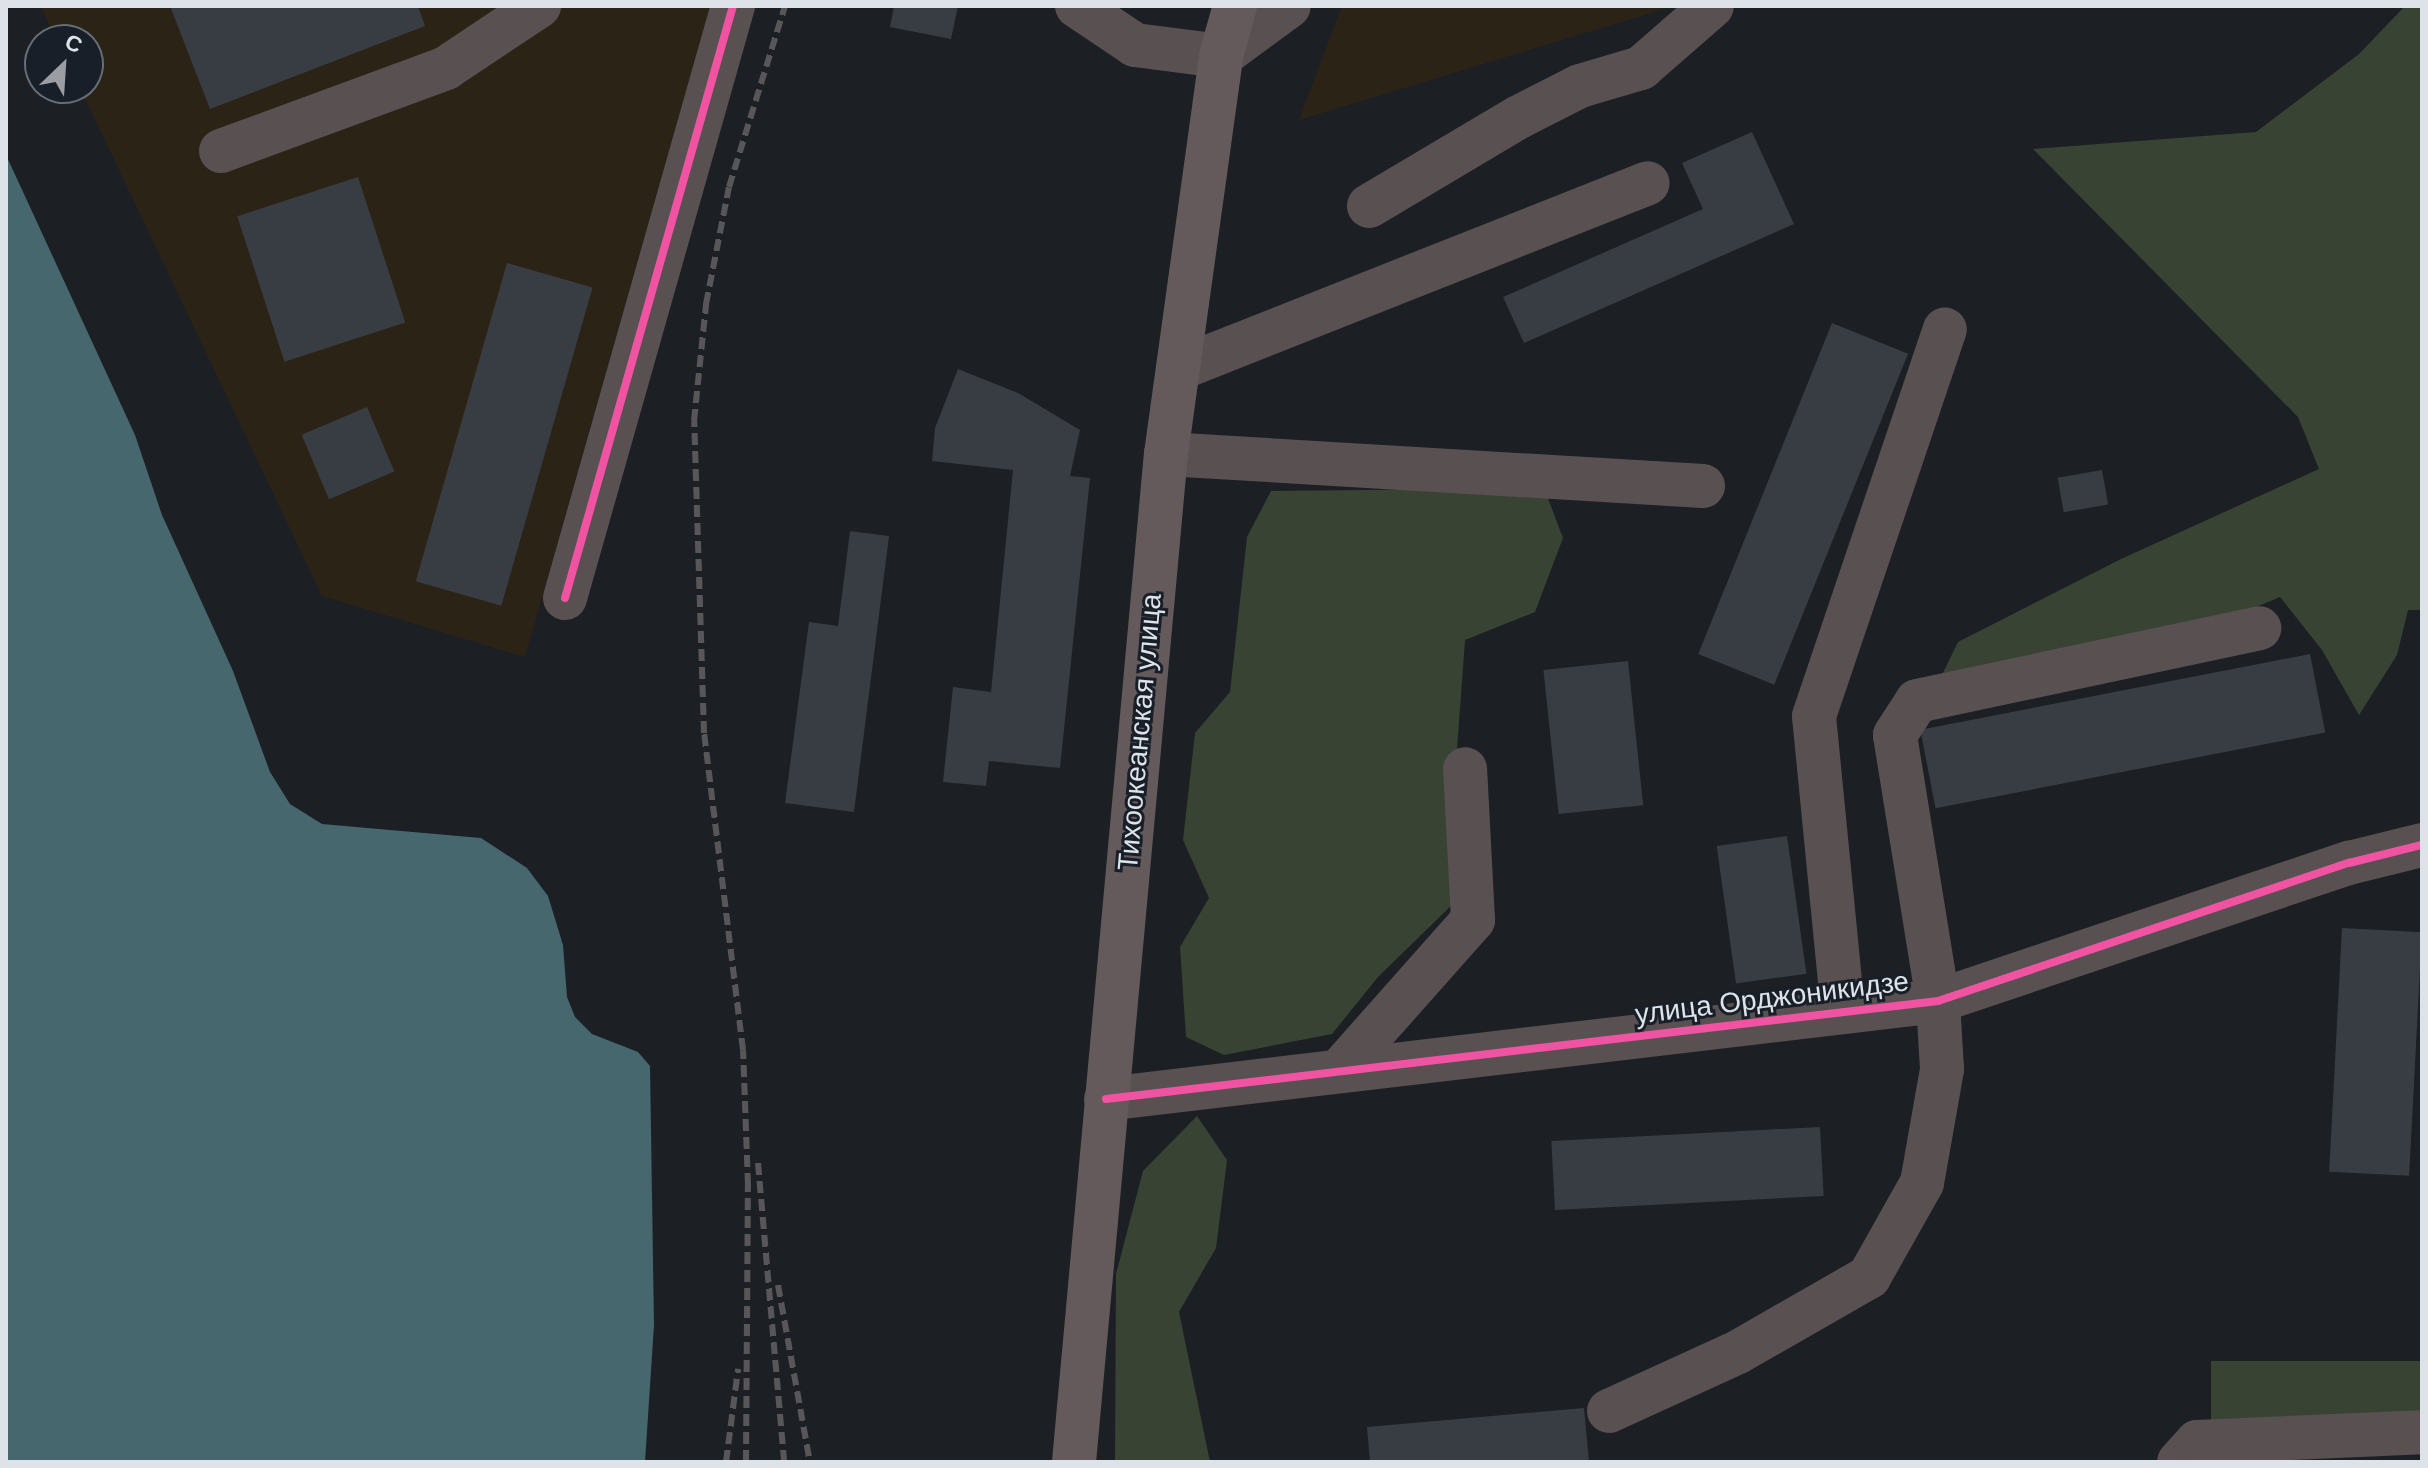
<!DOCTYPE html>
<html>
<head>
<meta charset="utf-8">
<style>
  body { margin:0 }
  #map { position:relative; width:2428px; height:1468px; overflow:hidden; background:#1c2024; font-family:Arial,sans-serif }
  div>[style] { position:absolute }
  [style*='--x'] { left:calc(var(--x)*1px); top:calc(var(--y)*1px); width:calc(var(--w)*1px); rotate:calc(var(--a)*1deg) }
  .industrial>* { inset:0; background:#2c2317 }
  .green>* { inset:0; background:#384333; transform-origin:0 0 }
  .water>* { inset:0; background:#46676d }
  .building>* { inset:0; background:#383d43; transform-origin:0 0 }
  .minor>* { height:44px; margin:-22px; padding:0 22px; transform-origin:22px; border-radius:22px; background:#595052 }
  .major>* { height:44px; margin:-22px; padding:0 22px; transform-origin:22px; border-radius:22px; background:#645a5c }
  .rail>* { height:6px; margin-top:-3px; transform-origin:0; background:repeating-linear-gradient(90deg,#595659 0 12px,transparent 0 18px) }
  .cycleway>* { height:8px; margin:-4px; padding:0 4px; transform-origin:4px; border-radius:4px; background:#f153a3 }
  span { translate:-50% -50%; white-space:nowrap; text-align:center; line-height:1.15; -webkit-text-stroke:6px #181f28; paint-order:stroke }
  .street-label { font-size:28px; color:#dee2e9 }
  .frame { position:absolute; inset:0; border:8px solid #dee2e9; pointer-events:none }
  .north { position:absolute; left:24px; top:24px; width:80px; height:80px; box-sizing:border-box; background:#181f28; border:2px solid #676d75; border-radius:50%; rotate:25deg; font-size:22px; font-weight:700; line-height:32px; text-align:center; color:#dee2e9 }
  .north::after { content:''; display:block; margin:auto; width:28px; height:36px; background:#9a9ea4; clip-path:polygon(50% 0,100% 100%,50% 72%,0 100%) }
</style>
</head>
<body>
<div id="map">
  <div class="industrial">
    <i style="clip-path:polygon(41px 6px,710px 6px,525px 657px,322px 596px,80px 88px,88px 88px,88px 40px,57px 40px)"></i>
    <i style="clip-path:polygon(1342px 6px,1674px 6px,1299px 120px)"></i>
  </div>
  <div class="green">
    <i style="clip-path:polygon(2405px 6px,2422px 6px,2422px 610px,2408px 610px,2397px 655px,2359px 715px,2322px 650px,2280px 597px,2120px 664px,1939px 681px,1958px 642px,2121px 559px,2319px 469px,2298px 417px,2033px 149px,2256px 132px,2359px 54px)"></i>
    <i style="clip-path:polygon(1544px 488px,1563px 538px,1535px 612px,1465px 640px,1452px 818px,1458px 899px,1378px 977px,1332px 1034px,1224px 1055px,1186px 1037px,1180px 947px,1209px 898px,1183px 840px,1195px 733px,1230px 692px,1247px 537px,1271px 491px)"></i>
    <i style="clip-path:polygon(1197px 1116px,1227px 1160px,1216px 1248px,1179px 1312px,1210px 1462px,1115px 1462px,1116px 1274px,1143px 1171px)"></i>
    <i style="left:2422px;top:1361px;width:88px;height:211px;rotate:90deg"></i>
  </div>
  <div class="water">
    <i style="clip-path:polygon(6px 155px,135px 435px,162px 515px,233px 671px,270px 772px,290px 804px,322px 824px,481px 838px,527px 868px,548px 896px,563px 945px,567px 997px,575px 1017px,592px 1034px,638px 1052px,650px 1066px,654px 1325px,645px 1462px,6px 1462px)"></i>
  </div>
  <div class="building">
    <i style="clip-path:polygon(170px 6px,418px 6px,425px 26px,210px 109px)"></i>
    <i style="clip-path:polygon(894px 6px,958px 6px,951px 39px,890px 27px)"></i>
    <i style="clip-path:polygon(1752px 132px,1794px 224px,1524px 343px,1503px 297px,1703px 209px,1682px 163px)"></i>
    <i style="left:358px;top:177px;width:153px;height:127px;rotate:72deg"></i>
    <i style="left:507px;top:263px;width:89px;height:331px;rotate:16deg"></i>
    <i style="left:1832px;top:323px;width:82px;height:357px;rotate:22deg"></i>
    <i style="clip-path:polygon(958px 369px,1018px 393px,1080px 430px,1070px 476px,1090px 478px,1060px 768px,989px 761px,986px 786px,943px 782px,953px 687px,991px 692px,1013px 470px,932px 461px,935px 428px)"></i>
    <i style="left:367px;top:407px;width:70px;height:71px;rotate:67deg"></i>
    <i style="left:2102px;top:470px;width:35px;height:45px;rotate:80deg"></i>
    <i style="clip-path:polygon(850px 531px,889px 536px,854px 812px,785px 803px,809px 622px,838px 626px)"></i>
    <i style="left:2310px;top:654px;width:80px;height:397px;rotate:79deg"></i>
    <i style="left:1628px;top:661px;width:145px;height:85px;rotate:84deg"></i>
    <i style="left:1787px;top:836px;width:139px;height:71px;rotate:82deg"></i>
    <i style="left:2342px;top:928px;width:80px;height:244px;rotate:3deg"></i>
    <i style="left:1820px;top:1127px;width:69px;height:269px;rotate:87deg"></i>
    <i style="clip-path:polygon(1584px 1408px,1589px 1462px,1370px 1462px,1367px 1427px)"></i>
  </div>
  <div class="minor">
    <i style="--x:1077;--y:6;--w:70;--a:33.9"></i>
    <i style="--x:1135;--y:45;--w:87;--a:7.3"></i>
    <i style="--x:1221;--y:56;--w:84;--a:-36.3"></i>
    <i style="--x:221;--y:151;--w:240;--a:-20.2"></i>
    <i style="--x:446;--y:68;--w:112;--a:-33.7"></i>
    <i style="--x:1369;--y:206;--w:174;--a:-30.7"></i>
    <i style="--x:1519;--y:117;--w:68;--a:-26.9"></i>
    <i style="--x:1580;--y:86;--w:64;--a:-16.4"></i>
    <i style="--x:1641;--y:68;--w:94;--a:-41.1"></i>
    <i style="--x:1178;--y:369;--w:505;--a:-21.59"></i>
    <i style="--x:1166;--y:454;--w:538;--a:3.41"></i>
    <i style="--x:565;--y:598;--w:615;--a:-74.16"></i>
    <i style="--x:1843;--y:1012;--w:297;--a:-95.6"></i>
    <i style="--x:1814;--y:716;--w:408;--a:-71.3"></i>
    <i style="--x:1339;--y:1071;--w:202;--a:-48.4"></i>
    <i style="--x:1473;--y:920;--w:151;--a:-93"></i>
    <i style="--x:1106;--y:1099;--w:838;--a:-6.72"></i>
    <i style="--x:1938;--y:1001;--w:434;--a:-18.6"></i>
    <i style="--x:2349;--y:863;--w:75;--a:-13.9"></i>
    <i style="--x:1609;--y:1411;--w:142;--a:-24.6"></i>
    <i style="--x:1738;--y:1352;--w:151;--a:-29.8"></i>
    <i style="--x:1869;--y:1277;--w:108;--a:-60.6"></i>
    <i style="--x:1922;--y:1183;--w:116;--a:-80"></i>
    <i style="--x:1942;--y:1069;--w:68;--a:-93.4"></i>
    <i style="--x:1938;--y:1001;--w:269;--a:-99.2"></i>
    <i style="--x:1895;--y:735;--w:40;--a:-57.1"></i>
    <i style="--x:1917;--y:701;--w:350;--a:-12"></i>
    <i style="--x:2179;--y:1462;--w:27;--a:-48"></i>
    <i style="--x:2197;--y:1442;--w:225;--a:-2.5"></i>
  </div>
  <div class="major">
    <i style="--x:1074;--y:1462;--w:1012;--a:-84.79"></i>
    <i style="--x:1166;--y:454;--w:402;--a:-82.1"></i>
    <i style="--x:1221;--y:56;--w:52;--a:-74.4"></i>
  </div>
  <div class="rail">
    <i style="--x:758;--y:1163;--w:300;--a:85"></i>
    <i style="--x:778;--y:1285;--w:180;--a:79.8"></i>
    <i style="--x:726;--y:1462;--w:94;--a:-82.6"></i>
    <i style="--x:746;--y:1462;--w:277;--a:-89.6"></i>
    <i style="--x:748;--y:1185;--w:135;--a:-92.1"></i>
    <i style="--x:743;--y:1050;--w:319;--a:-97"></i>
    <i style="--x:704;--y:733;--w:312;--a:-91.8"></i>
    <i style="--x:694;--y:421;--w:118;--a:-84.1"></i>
    <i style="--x:706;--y:304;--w:119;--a:-78.9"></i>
    <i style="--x:729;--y:187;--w:189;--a:-72.8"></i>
  </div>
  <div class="cycleway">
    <i style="--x:565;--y:598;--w:615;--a:-74.16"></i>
    <i style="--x:1106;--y:1099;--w:838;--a:-6.72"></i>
    <i style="--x:1938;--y:1001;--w:434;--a:-18.6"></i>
    <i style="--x:2349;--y:863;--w:75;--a:-13.9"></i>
  </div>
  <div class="street-label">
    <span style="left:1140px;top:732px;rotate:-85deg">Тихоокеанская улица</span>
    <span style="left:1772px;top:998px;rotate:-7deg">улица Орджоникидзе</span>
  </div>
  <div class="frame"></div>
  <div class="north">С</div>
</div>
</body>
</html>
